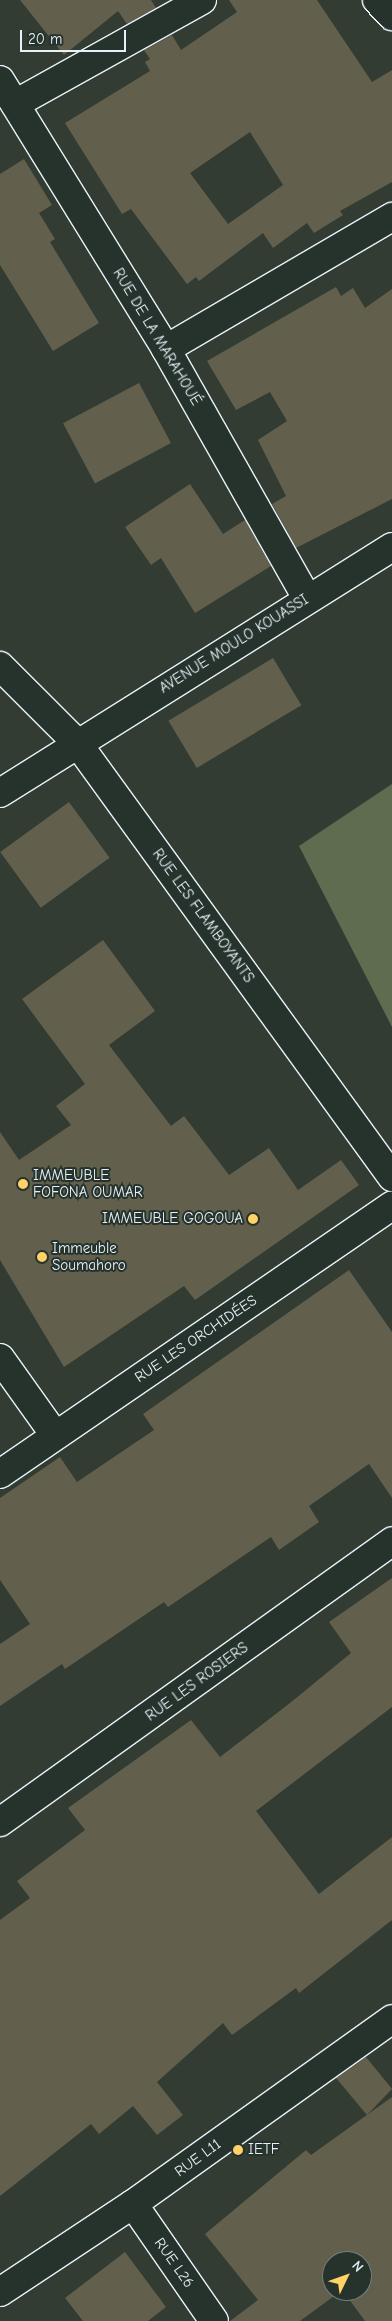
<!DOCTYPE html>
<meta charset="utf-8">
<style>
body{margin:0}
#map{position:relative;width:392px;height:2321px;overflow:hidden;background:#323c33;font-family:"Comic Neue",sans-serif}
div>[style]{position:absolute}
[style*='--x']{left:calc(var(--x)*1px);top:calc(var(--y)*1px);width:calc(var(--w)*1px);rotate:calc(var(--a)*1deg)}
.green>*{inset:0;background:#5e6d4f}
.building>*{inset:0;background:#62604c;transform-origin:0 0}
.roads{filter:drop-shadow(1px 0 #e8f1f8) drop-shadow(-1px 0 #e8f1f8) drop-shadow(0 1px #e8f1f8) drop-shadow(0 -1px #e8f1f8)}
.minor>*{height:28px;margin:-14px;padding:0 14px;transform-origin:14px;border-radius:14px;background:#26332d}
.dots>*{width:14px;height:14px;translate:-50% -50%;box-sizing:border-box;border:2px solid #26332d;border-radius:50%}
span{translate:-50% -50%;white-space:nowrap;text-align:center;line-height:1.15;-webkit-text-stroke:4px #26332d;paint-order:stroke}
.street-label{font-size:15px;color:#e8f1f8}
.poi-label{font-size:15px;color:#e8f1f8}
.left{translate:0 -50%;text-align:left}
.right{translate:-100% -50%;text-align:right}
.north{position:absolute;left:322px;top:2251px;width:50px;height:50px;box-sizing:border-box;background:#26332d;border:1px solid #747f7e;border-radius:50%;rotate:48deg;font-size:14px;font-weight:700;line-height:20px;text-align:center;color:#e8f1f8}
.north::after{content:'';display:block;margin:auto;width:18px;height:22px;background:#ffd166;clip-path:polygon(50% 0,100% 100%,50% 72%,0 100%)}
.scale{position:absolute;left:20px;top:30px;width:106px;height:22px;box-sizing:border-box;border:2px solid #e8f1f8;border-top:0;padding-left:6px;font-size:15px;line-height:18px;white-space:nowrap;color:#e8f1f8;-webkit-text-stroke:4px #26332d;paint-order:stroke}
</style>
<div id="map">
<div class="green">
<div style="clip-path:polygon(392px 784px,392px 1027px,299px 846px)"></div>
</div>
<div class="building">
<div style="clip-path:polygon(20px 0,151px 0,156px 8px,127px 24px,118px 11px,64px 55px)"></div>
<div style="clip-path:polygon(evenodd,229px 0,317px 0,372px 82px,392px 70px,392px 182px,340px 211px,343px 215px,314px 233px,307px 223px,273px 248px,263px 233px,199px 281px,196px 277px,187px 284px,131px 209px,122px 214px,65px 123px,150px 71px,145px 62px,150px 59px,144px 50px,172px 35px,181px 50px,237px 12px,229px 0,250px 132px,283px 185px,228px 224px,190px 173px,250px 132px)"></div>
<div style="clip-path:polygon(24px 159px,52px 205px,39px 213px,55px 239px,50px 242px,99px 323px,53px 351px,0 265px,0 174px)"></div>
<div style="clip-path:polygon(336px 287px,341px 296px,353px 288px,365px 308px,392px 289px,392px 499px,296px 548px,272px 504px,286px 496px,258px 440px,287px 421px,270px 392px,236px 410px,207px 361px)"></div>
<div style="left:139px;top:383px;width:68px;height:86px;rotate:62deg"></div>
<div style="clip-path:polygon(190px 484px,223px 534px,245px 520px,271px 566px,195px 613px,161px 558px,151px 565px,125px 527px)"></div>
<div style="left:273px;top:658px;width:55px;height:122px;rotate:59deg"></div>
<div style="left:69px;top:802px;width:69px;height:85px;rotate:54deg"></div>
<div style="clip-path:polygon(103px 940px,155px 1011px,109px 1045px,171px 1126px,184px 1116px,229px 1175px,269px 1148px,298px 1190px,341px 1160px,359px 1185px,195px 1300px,184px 1286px,64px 1367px,0 1260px,0 1132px,19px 1160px,71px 1125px,56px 1106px,85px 1084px,22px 999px)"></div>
<div style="clip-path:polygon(349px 1270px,392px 1332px,392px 1498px,369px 1464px,309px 1506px,319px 1522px,279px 1550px,271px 1537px,168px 1607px,164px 1602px,65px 1669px,62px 1664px,0 1706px,0 1644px,30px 1624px,0 1580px,0 1498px,60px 1457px,77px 1482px,154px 1430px,143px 1414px)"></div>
<div style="clip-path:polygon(392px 1578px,392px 1707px,256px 1811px,319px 1894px,392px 1837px,392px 1920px,299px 1993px,296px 1988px,232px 2035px,223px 2023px,157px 2082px,183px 2115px,157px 2135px,133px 2106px,99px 2134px,91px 2124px,0 2196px,0 1920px,30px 1898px,17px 1881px,85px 1830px,68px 1808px,191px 1720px,220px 1757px,290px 1703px,351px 1653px,329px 1622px)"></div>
<div style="clip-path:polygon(366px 2057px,392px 2089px,367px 2115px,336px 2078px)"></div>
<div style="clip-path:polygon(392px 2097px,392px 2321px,365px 2321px,343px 2291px,362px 2291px,362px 2261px,332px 2261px,332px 2291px,341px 2291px,300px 2321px,230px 2321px,258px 2300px,205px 2234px,306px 2150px,311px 2155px)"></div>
<div style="clip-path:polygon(125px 2252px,166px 2307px,148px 2321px,83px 2321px,65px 2298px)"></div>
</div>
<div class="roads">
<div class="minor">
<div style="--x:377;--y:0;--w:22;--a:47"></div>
<div style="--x:0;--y:80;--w:316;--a:58.3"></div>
<div style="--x:166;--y:349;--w:286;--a:60.5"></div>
<div style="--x:15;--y:104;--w:214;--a:-29.1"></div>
<div style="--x:166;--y:349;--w:262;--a:-30.3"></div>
<div style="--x:0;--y:666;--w:110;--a:45"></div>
<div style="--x:78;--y:744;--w:535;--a:54.05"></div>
<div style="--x:0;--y:793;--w:463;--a:-32.1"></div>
<div style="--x:0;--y:1358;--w:95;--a:54.5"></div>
<div style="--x:0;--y:1474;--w:475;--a:-34.4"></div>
<div style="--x:0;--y:1822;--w:482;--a:-35.6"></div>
<div style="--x:133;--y:2204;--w:142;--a:55.3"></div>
<div style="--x:0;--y:2292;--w:159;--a:-33.5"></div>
<div style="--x:133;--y:2204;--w:318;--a:-35.5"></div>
</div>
</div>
<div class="dots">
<div style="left:23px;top:1184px;background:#ffd166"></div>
<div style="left:253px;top:1219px;background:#ffd166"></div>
<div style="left:42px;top:1257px;background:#ffd166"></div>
<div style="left:238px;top:2150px;background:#ffd166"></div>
</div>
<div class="street-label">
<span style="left:157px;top:337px;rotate:59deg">RUE DE LA MARAHOUÉ</span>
<span style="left:234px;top:644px;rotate:-32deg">AVENUE MOULO KOUASSI</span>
<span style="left:203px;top:916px;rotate:54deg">RUE LES FLAMBOYANTS</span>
<span style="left:196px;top:1339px;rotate:-34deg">RUE LES ORCHIDÉES</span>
<span style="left:197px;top:1682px;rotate:-36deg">RUE LES ROSIERS</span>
<span style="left:198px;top:2158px;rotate:-36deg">RUE L11</span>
<span style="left:174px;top:2263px;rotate:55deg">RUE L26</span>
</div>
<div class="poi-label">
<span class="left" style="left:33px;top:1184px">IMMEUBLE<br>FOFONA OUMAR</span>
<span class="right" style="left:243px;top:1219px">IMMEUBLE GOGOUA</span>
<span class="left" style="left:52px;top:1257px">Immeuble<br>Soumahoro</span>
<span class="left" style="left:248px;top:2150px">IETF</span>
</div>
<div class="north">N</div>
<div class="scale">20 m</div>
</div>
